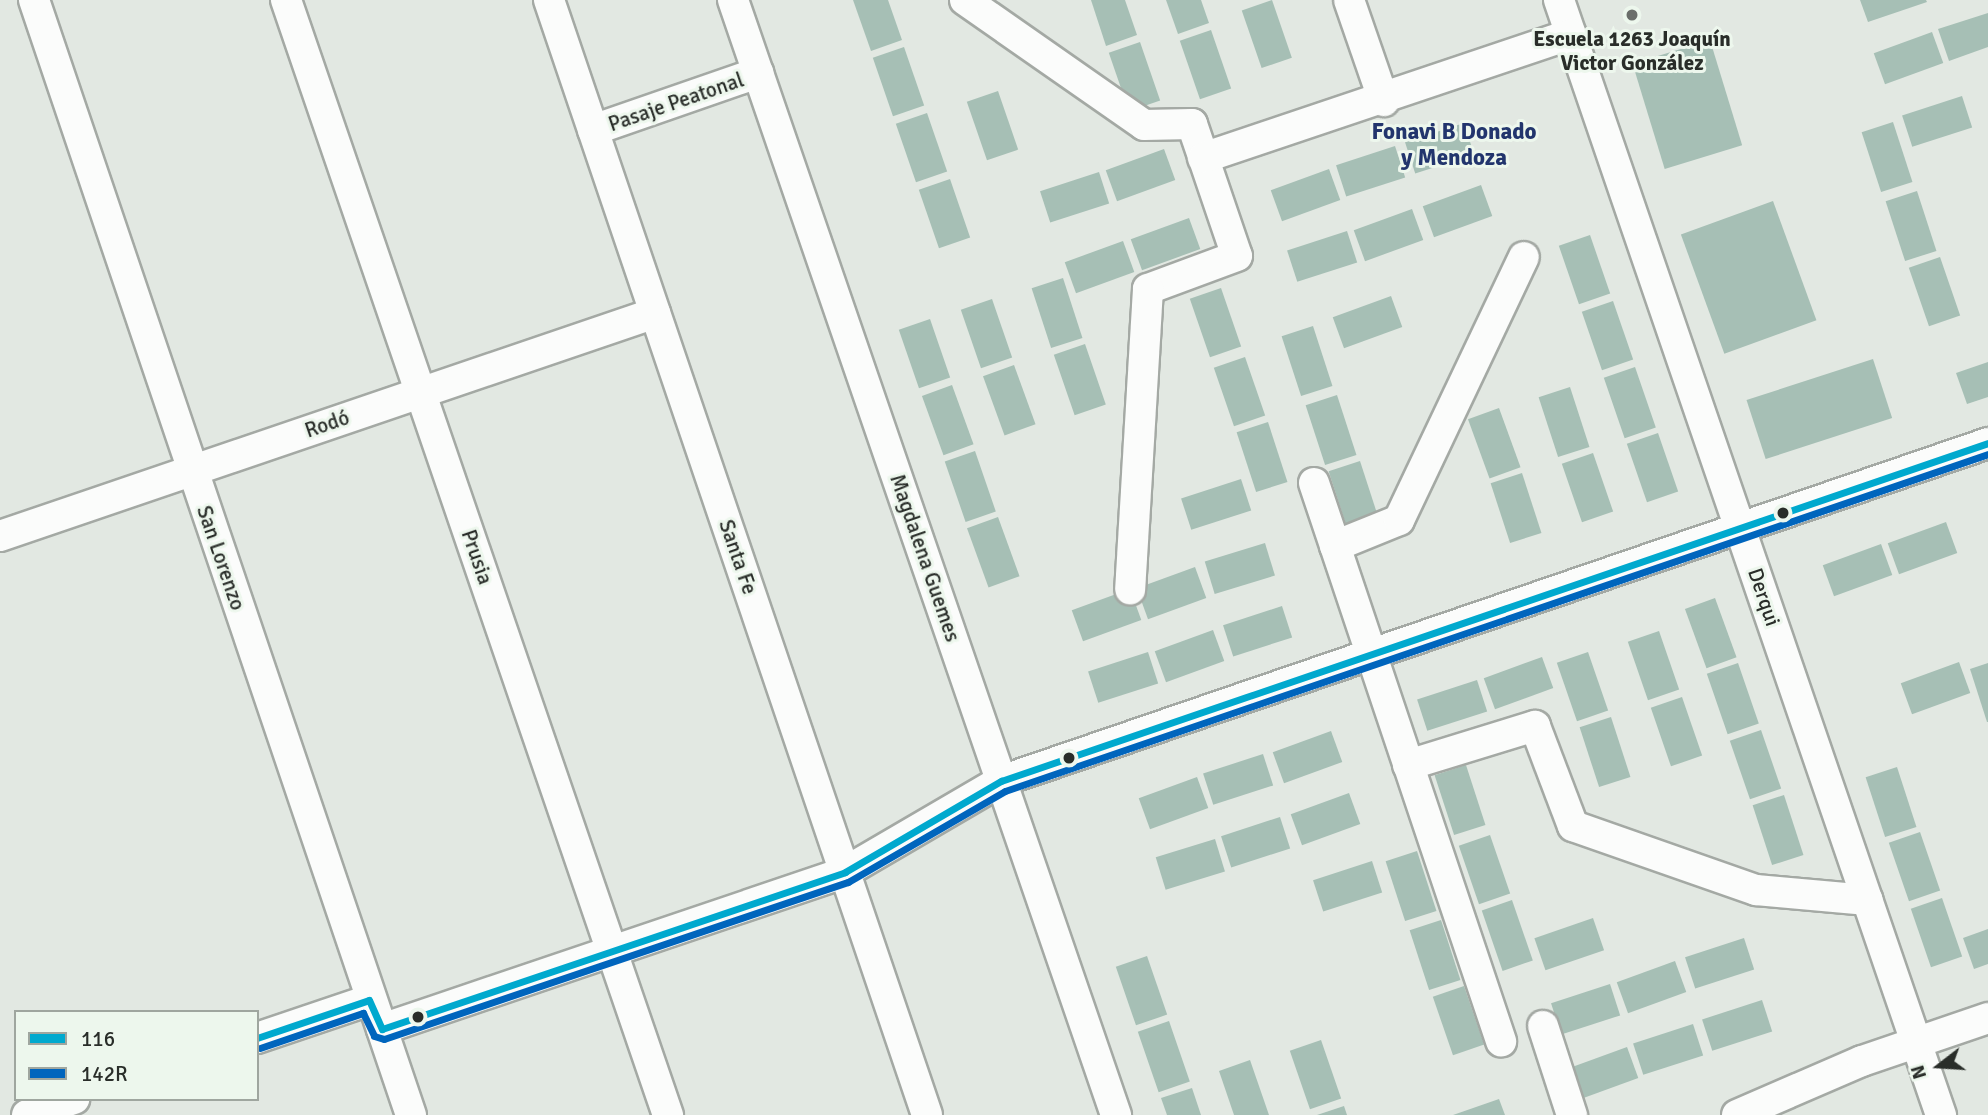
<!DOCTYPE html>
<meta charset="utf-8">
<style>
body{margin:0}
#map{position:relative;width:1988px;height:1115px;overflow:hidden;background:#e2e8e2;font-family:Signika,sans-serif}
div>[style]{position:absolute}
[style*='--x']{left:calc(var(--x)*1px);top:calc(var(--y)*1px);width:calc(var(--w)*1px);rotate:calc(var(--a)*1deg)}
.building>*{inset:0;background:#a6bfb5;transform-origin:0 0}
.roads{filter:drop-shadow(2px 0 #a4a9a4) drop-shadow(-2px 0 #a4a9a4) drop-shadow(0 2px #a4a9a4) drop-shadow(0 -2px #a4a9a4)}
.street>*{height:30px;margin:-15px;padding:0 15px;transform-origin:15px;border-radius:15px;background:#fbfcfb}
.bus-1>*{height:7px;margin:-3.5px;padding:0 3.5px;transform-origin:3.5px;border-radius:3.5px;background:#00a9ce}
.bus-2>*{height:7px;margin:-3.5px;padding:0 3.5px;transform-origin:3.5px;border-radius:3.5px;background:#0065bd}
.dots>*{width:19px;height:19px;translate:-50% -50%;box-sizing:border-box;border:4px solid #edf7ed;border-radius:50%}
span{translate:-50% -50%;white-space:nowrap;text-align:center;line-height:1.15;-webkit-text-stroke:6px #edf7ed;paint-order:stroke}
.poi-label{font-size:21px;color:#292d29;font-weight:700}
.street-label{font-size:21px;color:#292d29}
.neighbourhood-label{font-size:23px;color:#22356d;font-weight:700}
.legend{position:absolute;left:14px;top:1010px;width:245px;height:91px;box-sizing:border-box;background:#edf7ed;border:2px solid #9fa69f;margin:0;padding:9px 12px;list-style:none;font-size:21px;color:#292d29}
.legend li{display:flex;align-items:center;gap:14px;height:35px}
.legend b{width:35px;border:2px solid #9fa69f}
.north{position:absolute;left:1904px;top:1031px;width:70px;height:70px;-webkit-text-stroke:5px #edf7ed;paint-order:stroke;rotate:253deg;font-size:19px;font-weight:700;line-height:28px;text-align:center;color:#292d29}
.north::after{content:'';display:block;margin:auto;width:24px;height:32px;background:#292d29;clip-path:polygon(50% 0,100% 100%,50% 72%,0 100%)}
</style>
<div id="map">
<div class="building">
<div style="clip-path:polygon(853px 0,888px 0,902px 40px,871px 51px)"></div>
<div style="clip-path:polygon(1091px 0,1125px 0,1137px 35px,1106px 46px)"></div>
<div style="clip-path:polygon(1166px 0,1201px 0,1209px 23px,1178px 34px)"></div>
<div style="left:1272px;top:0;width:61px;height:32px;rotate:71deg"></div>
<div style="clip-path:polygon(1860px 0,1926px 0,1927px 2px,1868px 22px)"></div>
<div style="clip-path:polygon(1988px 13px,1988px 47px,1949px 61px,1938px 29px)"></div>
<div style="left:1211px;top:30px;width:62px;height:33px;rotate:71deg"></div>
<div style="left:1932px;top:32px;width:33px;height:62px;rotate:70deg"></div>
<div style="left:1710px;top:40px;width:110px;height:81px;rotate:73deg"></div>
<div style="left:1140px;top:42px;width:62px;height:33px;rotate:71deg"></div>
<div style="left:904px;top:47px;width:62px;height:33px;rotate:71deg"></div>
<div style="left:998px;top:91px;width:62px;height:33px;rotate:71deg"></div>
<div style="left:1962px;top:96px;width:33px;height:63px;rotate:72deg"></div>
<div style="left:927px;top:113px;width:62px;height:33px;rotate:71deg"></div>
<div style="left:1893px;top:122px;width:63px;height:33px;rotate:72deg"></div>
<div style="left:1464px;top:123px;width:33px;height:62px;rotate:72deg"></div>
<div style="left:1395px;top:146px;width:33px;height:62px;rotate:72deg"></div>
<div style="left:1164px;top:149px;width:33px;height:62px;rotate:70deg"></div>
<div style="left:1329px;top:169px;width:33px;height:62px;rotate:70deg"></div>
<div style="left:1099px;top:172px;width:33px;height:62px;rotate:72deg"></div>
<div style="left:950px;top:179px;width:62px;height:33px;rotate:71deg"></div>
<div style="left:1481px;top:185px;width:33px;height:62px;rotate:70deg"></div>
<div style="left:1917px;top:191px;width:63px;height:33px;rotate:72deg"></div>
<div style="left:1773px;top:201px;width:127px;height:98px;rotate:70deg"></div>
<div style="left:1412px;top:209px;width:33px;height:62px;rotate:70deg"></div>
<div style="left:1189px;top:218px;width:33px;height:62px;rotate:70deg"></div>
<div style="left:1347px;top:231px;width:33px;height:63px;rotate:72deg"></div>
<div style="left:1590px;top:235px;width:62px;height:33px;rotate:71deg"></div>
<div style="left:1123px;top:241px;width:33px;height:62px;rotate:70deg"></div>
<div style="left:1940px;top:257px;width:62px;height:33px;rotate:71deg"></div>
<div style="left:1063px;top:278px;width:63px;height:33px;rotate:72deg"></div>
<div style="left:1221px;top:288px;width:62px;height:33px;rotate:71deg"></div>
<div style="left:1391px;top:296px;width:33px;height:62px;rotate:70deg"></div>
<div style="left:992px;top:299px;width:62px;height:33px;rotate:71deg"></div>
<div style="left:1613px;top:301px;width:62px;height:33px;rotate:71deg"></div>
<div style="left:930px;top:319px;width:62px;height:33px;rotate:71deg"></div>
<div style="left:1313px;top:326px;width:63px;height:33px;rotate:72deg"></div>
<div style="left:1085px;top:344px;width:64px;height:33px;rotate:71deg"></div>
<div style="left:1245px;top:357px;width:62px;height:33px;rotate:71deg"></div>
<div style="left:1873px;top:359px;width:62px;height:133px;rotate:72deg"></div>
<div style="clip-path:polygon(1988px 362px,1988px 397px,1967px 404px,1956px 373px)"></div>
<div style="left:1014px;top:365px;width:63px;height:33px;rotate:70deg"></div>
<div style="left:1635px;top:367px;width:64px;height:33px;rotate:71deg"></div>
<div style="left:952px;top:385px;width:63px;height:32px;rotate:70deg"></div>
<div style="left:1570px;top:387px;width:63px;height:33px;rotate:72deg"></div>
<div style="left:1337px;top:395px;width:63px;height:33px;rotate:72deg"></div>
<div style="left:1499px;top:408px;width:63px;height:33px;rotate:70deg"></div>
<div style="left:1268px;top:422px;width:63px;height:33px;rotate:72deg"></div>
<div style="left:1658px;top:433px;width:62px;height:33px;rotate:71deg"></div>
<div style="left:975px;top:451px;width:64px;height:32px;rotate:71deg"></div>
<div style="left:1593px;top:453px;width:62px;height:33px;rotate:71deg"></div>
<div style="left:1360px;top:461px;width:63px;height:33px;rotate:72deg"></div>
<div style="left:1522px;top:473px;width:63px;height:33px;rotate:72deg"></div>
<div style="left:1241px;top:479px;width:33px;height:63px;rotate:72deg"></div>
<div style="left:998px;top:517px;width:63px;height:33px;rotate:70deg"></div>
<div style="left:1946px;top:522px;width:33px;height:62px;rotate:70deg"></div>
<div style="left:1265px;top:543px;width:34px;height:63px;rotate:73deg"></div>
<div style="left:1881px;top:544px;width:33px;height:62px;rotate:70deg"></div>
<div style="left:1195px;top:567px;width:33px;height:62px;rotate:70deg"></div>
<div style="left:1130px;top:589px;width:33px;height:62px;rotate:70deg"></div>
<div style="left:1715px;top:598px;width:63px;height:32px;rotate:70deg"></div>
<div style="left:1282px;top:606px;width:33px;height:62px;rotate:72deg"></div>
<div style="left:1213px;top:630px;width:33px;height:62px;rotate:70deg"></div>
<div style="left:1659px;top:631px;width:62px;height:33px;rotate:71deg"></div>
<div style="left:1148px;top:652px;width:33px;height:63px;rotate:72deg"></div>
<div style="left:1588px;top:652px;width:62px;height:33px;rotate:71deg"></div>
<div style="left:1542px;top:657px;width:33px;height:62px;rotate:70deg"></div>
<div style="left:1959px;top:662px;width:33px;height:62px;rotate:70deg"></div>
<div style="left:1738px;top:663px;width:64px;height:33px;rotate:71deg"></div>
<div style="clip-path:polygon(1988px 663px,1988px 722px,1987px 722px,1970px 669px)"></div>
<div style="left:1477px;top:680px;width:33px;height:63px;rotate:72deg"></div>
<div style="left:1682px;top:697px;width:62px;height:33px;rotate:71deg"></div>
<div style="left:1611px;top:717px;width:63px;height:33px;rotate:72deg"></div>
<div style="left:1761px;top:730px;width:62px;height:33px;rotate:71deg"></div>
<div style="left:1331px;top:731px;width:33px;height:62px;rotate:70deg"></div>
<div style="left:1263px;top:754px;width:33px;height:63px;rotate:72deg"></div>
<div style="left:1466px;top:765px;width:63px;height:33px;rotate:72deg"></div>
<div style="left:1897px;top:767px;width:63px;height:33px;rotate:72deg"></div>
<div style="left:1197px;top:777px;width:33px;height:62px;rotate:70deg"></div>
<div style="left:1349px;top:793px;width:33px;height:62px;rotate:70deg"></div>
<div style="left:1784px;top:795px;width:63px;height:33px;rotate:72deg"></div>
<div style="left:1280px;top:817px;width:33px;height:62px;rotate:72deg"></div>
<div style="left:1920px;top:832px;width:62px;height:33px;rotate:71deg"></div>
<div style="left:1490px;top:835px;width:62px;height:33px;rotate:71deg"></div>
<div style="left:1215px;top:839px;width:34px;height:62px;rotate:73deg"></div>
<div style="left:1417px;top:851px;width:63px;height:33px;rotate:72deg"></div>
<div style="left:1372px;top:861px;width:33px;height:62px;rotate:72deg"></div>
<div style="left:1942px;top:898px;width:62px;height:33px;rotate:71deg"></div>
<div style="left:1512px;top:900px;width:64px;height:32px;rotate:71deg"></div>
<div style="left:1593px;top:918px;width:34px;height:62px;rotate:71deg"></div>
<div style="left:1441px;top:920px;width:63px;height:33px;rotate:72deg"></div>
<div style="clip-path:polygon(1988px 929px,1988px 964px,1974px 969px,1963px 938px)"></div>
<div style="left:1744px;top:938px;width:33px;height:62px;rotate:72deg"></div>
<div style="left:1147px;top:956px;width:62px;height:33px;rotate:71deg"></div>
<div style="left:1675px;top:961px;width:33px;height:62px;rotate:70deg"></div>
<div style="left:1610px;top:984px;width:33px;height:62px;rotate:72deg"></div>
<div style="left:1464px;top:986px;width:62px;height:33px;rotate:71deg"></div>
<div style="left:1762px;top:1000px;width:33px;height:63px;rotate:72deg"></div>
<div style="left:1169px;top:1021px;width:64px;height:33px;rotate:71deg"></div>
<div style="left:1693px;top:1024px;width:33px;height:63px;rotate:72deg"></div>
<div style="left:1321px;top:1040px;width:62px;height:33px;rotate:71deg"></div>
<div style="left:1627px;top:1047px;width:33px;height:62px;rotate:70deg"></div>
<div style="clip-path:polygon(1250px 1060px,1269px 1115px,1234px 1115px,1219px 1071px)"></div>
<div style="clip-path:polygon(1192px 1088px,1201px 1115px,1167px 1115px,1161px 1098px)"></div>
<div style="clip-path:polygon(1499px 1099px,1505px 1115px,1453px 1115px)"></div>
<div style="clip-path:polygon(1344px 1106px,1347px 1115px,1317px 1115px)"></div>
</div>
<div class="roads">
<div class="street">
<div style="--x:34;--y:0;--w:1177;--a:71.32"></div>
<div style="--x:286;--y:0;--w:1179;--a:71.09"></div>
<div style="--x:549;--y:0;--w:1177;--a:71.27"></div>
<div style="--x:733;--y:0;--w:1179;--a:71.04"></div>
<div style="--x:965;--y:0;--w:218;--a:34.9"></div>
<div style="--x:1144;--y:125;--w:48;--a:-1.2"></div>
<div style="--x:1192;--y:124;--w:139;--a:71.2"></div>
<div style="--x:1237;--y:256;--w:95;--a:159.7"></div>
<div style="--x:1148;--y:289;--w:301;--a:93.4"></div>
<div style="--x:1349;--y:0;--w:107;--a:70.9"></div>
<div style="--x:1559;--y:0;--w:1179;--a:71.09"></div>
<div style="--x:593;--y:130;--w:175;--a:-19.1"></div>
<div style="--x:1203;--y:158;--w:388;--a:-18.6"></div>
<div style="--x:1314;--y:483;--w:589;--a:71.47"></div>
<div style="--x:0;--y:536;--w:692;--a:-18.8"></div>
<div style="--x:1335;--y:546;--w:69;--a:-22.1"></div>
<div style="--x:1399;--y:520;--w:291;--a:-64.6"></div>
<div style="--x:1408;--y:765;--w:133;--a:-17.1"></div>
<div style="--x:1535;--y:726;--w:107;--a:69.2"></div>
<div style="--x:1573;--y:826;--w:194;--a:19.3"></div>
<div style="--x:1756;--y:890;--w:112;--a:5.1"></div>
<div style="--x:1543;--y:1026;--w:94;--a:72"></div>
<div style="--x:382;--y:1029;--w:489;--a:-18.7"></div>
<div style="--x:845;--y:872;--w:181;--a:-30.3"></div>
<div style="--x:1001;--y:781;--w:1043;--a:-18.9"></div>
<div style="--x:257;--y:1038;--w:118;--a:-18.7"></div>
<div style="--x:27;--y:1115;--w:50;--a:-18.8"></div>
<div style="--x:1737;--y:1115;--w:136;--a:-23.4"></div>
<div style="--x:1862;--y:1061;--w:133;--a:-18.8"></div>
</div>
</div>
<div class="bus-1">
<div style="--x:257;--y:1038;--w:118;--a:-18.7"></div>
<div style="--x:369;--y:1000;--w:32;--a:66"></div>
<div style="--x:382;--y:1029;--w:489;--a:-18.7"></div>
<div style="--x:845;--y:872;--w:181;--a:-30.3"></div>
<div style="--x:1001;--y:781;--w:1043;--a:-18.9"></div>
</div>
<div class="bus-2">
<div style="--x:260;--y:1048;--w:109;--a:-18.8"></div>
<div style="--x:363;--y:1013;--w:25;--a:64"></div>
<div style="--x:374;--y:1036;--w:10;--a:17"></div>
<div style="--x:384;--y:1039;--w:490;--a:-18.7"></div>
<div style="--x:848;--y:882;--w:181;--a:-30.1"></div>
<div style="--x:1005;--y:791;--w:1039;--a:-18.92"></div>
</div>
<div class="dots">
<div style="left:1632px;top:15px;background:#6a6e6a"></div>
<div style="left:1783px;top:513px;background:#292d29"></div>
<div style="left:1069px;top:758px;background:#292d29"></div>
<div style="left:418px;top:1017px;background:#292d29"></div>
</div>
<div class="poi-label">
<span style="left:1632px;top:51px">Escuela 1263 Joaquín<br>Victor González</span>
</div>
<div class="street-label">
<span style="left:676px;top:102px;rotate:-19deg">Pasaje Peatonal</span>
<span style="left:327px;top:424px;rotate:-19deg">Rodó</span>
<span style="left:477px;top:557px;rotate:71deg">Prusia</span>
<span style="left:738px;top:557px;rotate:71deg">Santa Fe</span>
<span style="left:221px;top:558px;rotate:71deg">San Lorenzo</span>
<span style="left:925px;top:558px;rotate:71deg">Magdalena Guemes</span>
<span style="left:1764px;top:597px;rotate:71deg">Derqui</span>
</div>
<div class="neighbourhood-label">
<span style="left:1454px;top:145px">Fonavi B Donado<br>y Mendoza</span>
</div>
<ul class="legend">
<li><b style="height:9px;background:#00a9ce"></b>116</li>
<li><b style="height:9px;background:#0065bd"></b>142R</li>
</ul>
<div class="north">N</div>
</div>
